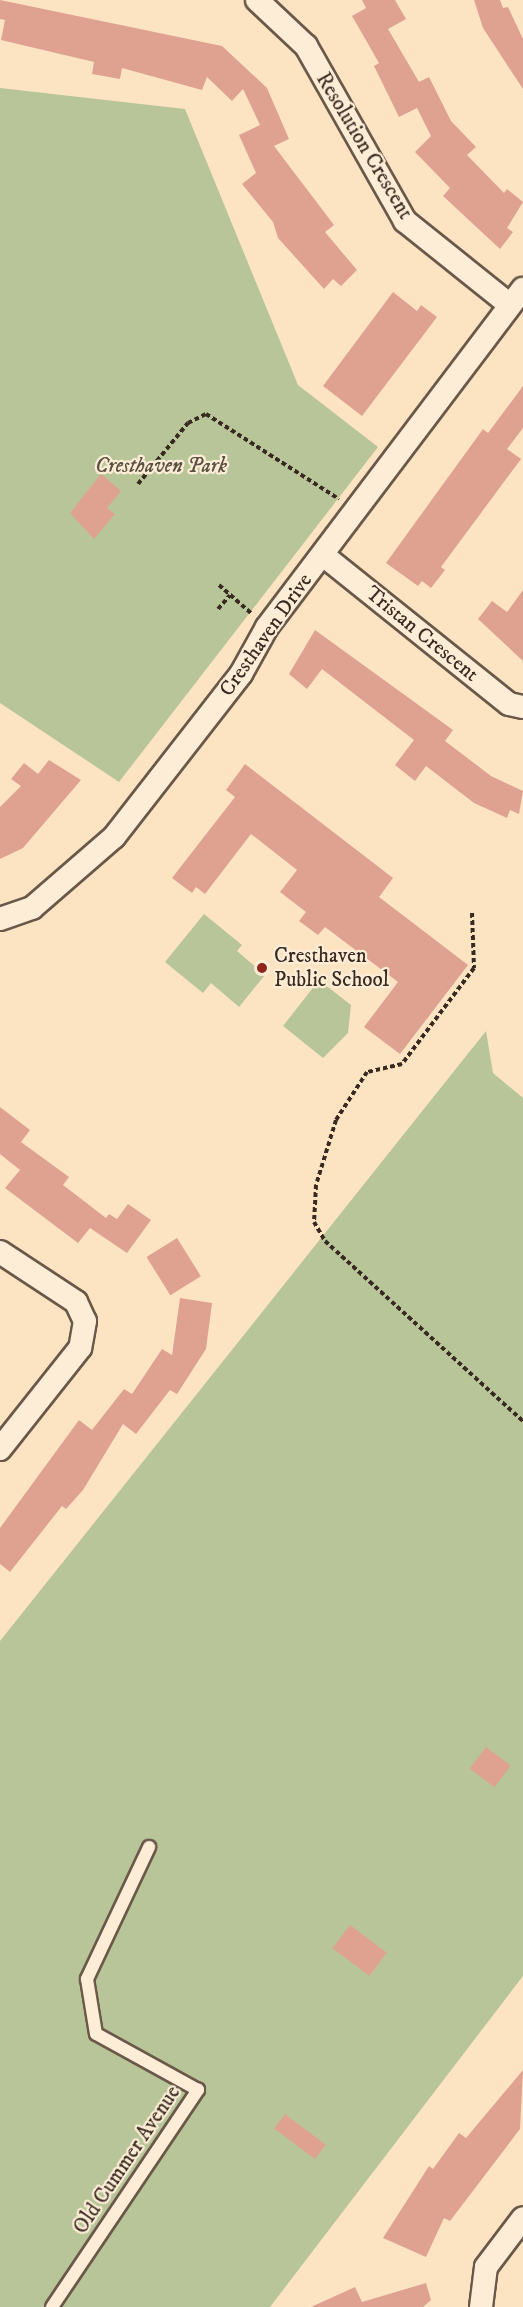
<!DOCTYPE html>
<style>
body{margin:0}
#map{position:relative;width:523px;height:2307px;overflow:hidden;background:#fce4c2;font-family:"IM FELL DW Pica",serif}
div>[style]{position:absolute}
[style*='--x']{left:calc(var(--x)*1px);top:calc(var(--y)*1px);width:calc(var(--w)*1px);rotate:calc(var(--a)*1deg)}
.green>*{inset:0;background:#b8c598}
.building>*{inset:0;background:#dfa291;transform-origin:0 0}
.path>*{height:4px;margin-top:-2px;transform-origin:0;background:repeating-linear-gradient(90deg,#392a21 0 4.5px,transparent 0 7.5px)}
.roads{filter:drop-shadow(2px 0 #6a5849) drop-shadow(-2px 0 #6a5849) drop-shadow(0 2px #6a5849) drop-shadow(0 -2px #6a5849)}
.lane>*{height:12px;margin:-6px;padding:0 6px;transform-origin:6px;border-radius:6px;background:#fdedd7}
.street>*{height:22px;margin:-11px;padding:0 11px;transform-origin:11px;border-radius:11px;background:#fdedd7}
.dots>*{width:16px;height:16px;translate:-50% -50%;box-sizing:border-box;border:3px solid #fdedd7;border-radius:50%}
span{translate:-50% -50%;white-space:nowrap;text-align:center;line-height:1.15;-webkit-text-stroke:4.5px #fdedd7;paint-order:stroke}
.street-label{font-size:21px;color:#392a21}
.park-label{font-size:21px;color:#59513f;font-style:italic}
.poi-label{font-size:21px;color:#392a21}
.left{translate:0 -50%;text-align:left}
</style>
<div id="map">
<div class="green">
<div style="clip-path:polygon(0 88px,185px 109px,298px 385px,378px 447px,119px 782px,0 703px)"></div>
<div style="clip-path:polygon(204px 914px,242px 945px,237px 951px,265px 975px,239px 1007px,211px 983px,203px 993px,165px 962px)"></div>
<div style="clip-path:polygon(319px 980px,351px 1005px,348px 1033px,323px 1058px,283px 1026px)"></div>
<div style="clip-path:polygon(486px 1031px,493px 1073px,523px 1098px,523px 1976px,270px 2307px,0 2307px,0 1641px)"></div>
</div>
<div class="building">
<div style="clip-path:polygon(0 0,222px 46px,267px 88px,289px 139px,274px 146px,334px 225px,325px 232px,357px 270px,341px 286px,333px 279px,324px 289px,278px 238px,273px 222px,242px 184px,256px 173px,239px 135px,260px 125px,243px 89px,232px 101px,207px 77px,202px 90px,122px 68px,120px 79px,92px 74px,94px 62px,1px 40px,5px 20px,0 19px)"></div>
<div style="clip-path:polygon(362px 0,395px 0,406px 19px,388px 29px,419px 82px,429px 77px,451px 121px,476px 147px,467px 155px,504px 193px,507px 189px,523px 202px,507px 228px,513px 232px,500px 249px,443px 196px,450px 188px,415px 152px,431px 136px,417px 108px,399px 117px,374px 66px,379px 63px,352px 16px,366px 8px)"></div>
<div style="clip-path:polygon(474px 0,500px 0,503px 8px,508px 7px,523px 39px,523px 89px,483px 28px)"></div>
<div style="clip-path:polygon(393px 292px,417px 311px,421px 305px,437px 317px,362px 416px,323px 386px)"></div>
<div style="clip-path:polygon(523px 386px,523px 428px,507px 449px,521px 459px,441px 567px,445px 570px,431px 588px,422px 581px,418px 586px,386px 563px,483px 429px,488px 433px)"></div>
<div style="clip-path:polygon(101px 474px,121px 491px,107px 508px,115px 514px,94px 539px,70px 513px)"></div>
<div style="clip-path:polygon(523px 590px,523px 661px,478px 619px,492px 601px,507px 612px)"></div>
<div style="clip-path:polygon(315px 630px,453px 730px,445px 741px,491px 776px,523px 791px,519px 814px,510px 810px,507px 818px,474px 803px,426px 766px,415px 781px,395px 765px,414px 740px,322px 669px,307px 689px,289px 674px)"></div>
<div style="clip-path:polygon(49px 760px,81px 780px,23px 848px,0 859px,0 807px,21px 786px,11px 779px,24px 763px,38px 774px)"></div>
<div style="clip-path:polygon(245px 764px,393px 878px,379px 897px,468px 965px,400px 1054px,364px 1027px,398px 982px,325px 927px,318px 935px,299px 921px,306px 912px,280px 892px,297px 870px,251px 834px,205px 894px,196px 887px,192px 893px,172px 878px,235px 797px,226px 790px)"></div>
<div style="clip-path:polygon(0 1107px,30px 1130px,21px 1142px,69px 1177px,63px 1185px,106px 1218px,109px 1214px,117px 1219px,128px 1204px,151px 1220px,127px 1253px,90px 1228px,78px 1243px,5px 1188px,20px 1170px,0 1154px)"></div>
<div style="left:177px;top:1238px;width:45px;height:36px;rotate:58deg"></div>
<div style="clip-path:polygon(180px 1298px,212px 1303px,206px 1349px,177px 1394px,170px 1390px,136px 1434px,123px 1424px,83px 1490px,66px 1509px,62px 1506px,10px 1572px,0 1564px,0 1528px,79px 1420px,92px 1430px,124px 1389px,132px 1394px,162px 1349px,172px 1355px)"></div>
<div style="left:486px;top:1747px;width:31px;height:27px;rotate:37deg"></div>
<div style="left:350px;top:1925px;width:46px;height:29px;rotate:37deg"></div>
<div style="clip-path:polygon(523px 2070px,520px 2129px,450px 2221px,444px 2218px,426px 2257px,383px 2238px,429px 2166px,433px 2169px,459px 2133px,466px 2138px)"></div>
<div style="left:285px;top:2114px;width:51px;height:18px;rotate:37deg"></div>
<div style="clip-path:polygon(426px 2283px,431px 2300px,423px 2307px,311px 2307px,355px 2287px,362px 2302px)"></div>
</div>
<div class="path">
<div style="--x:138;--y:484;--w:79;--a:-50.7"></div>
<div style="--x:188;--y:423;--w:20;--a:-27"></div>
<div style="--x:206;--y:414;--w:158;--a:32.6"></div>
<div style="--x:219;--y:585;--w:44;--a:41.3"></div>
<div style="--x:218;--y:609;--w:18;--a:-49"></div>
<div style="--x:472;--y:913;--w:55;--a:87.9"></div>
<div style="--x:474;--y:968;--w:120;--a:126.9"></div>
<div style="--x:402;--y:1064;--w:36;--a:167"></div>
<div style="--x:367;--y:1072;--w:57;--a:122.9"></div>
<div style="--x:336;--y:1120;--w:68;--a:107.1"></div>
<div style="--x:316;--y:1185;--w:37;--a:93"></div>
<div style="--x:314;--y:1222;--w:22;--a:60"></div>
<div style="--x:325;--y:1241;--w:268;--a:42.3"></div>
</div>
<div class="roads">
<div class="lane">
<div style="--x:52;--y:2307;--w:262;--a:-56.1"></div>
<div style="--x:198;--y:2090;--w:116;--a:-151.2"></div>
<div style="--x:96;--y:2034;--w:56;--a:-99.3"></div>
<div style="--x:87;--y:1979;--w:146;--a:-64.8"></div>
</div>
<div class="street">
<div style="--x:257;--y:0;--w:67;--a:43.2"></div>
<div style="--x:306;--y:46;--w:201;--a:60.5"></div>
<div style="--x:405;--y:221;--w:134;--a:38.7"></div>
<div style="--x:323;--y:555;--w:238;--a:38.7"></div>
<div style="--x:509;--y:704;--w:14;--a:12"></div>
<div style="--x:0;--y:919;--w:34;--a:-19"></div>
<div style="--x:32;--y:908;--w:108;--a:-40.9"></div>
<div style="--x:114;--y:837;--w:207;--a:-52.1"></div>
<div style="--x:241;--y:674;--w:54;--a:-61"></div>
<div style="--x:267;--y:627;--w:424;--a:-52.9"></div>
<div style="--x:0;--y:1252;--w:91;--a:33.3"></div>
<div style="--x:76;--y:1302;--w:21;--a:65"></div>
<div style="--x:85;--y:1321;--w:27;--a:100"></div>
<div style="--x:80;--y:1348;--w:129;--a:128.4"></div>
<div style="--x:481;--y:2307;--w:40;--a:-82.9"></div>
<div style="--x:486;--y:2267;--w:61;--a:-52.9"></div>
</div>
</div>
<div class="dots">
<div style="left:262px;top:968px;background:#8f2418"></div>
</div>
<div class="street-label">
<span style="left:364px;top:146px;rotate:59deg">Resolution Crescent</span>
<span style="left:422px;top:634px;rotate:39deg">Tristan Crescent</span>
<span style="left:266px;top:635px;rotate:-55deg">Cresthaven Drive</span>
<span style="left:127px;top:2160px;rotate:-56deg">Old Cummer Avenue</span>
</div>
<div class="park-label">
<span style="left:161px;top:466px">Cresthaven Park</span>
</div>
<div class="poi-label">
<span class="left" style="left:274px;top:968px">Cresthaven<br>Public School</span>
</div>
</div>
